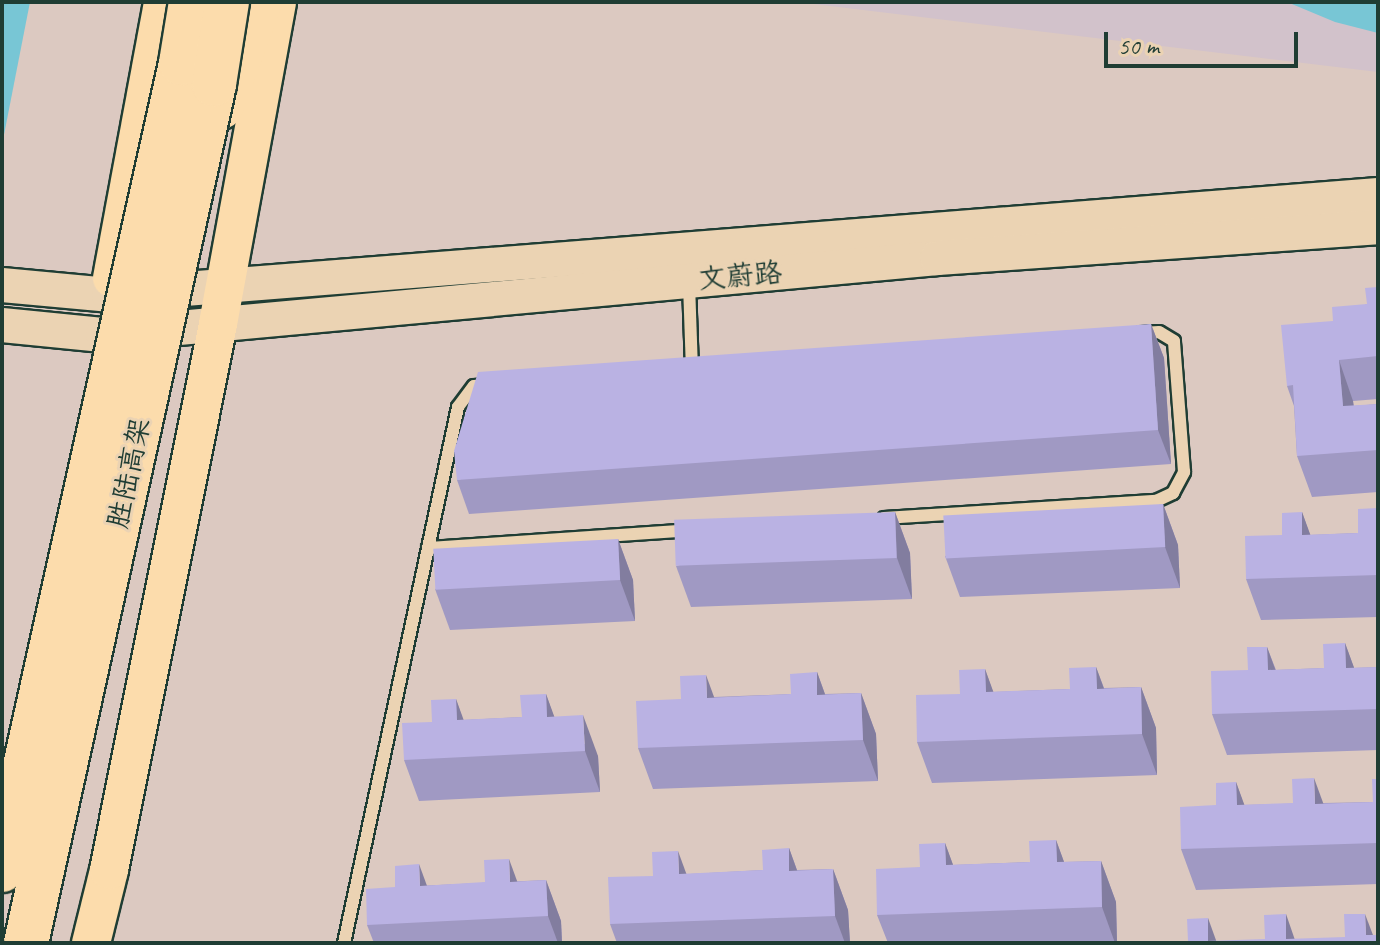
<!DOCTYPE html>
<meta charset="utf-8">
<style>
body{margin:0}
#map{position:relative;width:1380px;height:945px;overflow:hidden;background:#dcc9c1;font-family:Caveat,"LXGW WenKai TC",sans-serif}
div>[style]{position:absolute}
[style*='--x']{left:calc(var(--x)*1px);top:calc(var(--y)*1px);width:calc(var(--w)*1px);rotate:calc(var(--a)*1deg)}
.built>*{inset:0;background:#d2c2cb}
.water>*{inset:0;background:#78c6d5}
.roads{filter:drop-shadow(2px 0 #1f3d34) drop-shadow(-2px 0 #1f3d34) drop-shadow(0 2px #1f3d34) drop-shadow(0 -2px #1f3d34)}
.lane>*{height:12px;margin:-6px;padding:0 6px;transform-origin:6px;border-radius:6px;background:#ebd3b3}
.secondary>*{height:34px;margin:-17px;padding:0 17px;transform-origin:17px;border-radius:17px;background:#ebd3b3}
.primary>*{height:38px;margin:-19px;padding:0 19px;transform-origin:19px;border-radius:19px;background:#fcdcac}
.highway>*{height:44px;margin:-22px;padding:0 22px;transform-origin:22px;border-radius:22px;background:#fcdcac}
.bridges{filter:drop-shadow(2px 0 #1f3d34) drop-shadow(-2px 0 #1f3d34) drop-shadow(0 2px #1f3d34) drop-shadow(0 -2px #1f3d34)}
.highway-bridge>*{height:44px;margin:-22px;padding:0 22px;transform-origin:22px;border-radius:22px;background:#fcdcac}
.wall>*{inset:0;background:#a099c3}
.shaded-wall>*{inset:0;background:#827d9f}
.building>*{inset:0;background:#bab2e3;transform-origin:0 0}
span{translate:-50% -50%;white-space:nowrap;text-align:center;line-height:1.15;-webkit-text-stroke:6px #ebd3b3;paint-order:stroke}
.street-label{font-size:28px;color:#1f3d34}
.frame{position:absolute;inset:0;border:4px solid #1f3d34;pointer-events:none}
.scale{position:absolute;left:1104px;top:32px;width:194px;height:36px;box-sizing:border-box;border:4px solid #1f3d34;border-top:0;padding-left:10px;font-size:24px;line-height:28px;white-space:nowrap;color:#1f3d34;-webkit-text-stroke:6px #ebd3b3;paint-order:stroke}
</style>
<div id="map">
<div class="built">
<div style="clip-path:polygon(797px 2px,1378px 2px,1378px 72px)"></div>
</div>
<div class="water">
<div style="clip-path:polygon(2px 2px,30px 2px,2px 145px)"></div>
<div style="clip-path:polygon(1287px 2px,1378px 3px,1378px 33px,1335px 22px)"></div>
</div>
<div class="roads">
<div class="lane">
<div style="--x:689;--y:284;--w:84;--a:88"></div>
<div style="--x:884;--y:518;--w:273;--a:-3.6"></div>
<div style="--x:1156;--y:501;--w:19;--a:-25"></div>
<div style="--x:1173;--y:493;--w:24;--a:-62"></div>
<div style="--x:1184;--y:472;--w:131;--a:-94.4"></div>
<div style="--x:1174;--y:341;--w:17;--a:-149"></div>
<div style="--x:1159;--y:332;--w:18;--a:177"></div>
<div style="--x:428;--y:548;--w:263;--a:-3.9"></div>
<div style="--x:344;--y:943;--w:548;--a:-77.99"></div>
<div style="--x:458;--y:407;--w:26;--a:-53"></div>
<div style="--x:474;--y:386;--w:15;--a:-4"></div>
</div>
<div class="secondary">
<div style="--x:2;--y:285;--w:107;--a:5.3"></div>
<div style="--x:109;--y:295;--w:1273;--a:-4.51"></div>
<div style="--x:2;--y:325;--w:101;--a:5.7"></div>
<div style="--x:103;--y:335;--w:838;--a:-5.27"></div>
<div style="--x:937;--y:258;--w:442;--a:-4"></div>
</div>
<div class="primary">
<div style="--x:112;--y:278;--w:281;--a:-79.5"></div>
<div style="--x:91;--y:943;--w:75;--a:-76.1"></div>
<div style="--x:109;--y:870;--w:557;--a:-78.71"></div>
<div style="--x:218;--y:324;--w:327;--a:-79.6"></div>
</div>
<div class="highway">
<div style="--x:221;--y:107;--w:112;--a:-69.6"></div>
</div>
</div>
<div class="bridges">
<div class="highway-bridge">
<div style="--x:2;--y:870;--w:827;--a:-77.49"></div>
<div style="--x:181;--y:63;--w:62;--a:-80.7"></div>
<div style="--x:26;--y:943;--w:879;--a:-77.65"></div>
<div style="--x:214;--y:84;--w:83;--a:-81"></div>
</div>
</div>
<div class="wall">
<div style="clip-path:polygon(1378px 287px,1378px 399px,1353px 401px,1354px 406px,1378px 404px,1378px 492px,1312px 497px,1297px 456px,1294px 406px,1287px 386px,1333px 321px,1367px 304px)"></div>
<div style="clip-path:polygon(1151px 324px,1164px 358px,1171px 464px,469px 514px,457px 480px)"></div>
<div style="clip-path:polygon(1163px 504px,1178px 545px,1180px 588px,960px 597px,945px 556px)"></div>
<div style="clip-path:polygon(1378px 508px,1378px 617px,1261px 620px,1246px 579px,1302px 512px,1310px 535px,1358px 533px)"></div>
<div style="clip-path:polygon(895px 512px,910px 553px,912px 599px,691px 607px,676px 566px)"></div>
<div style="clip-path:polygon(618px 539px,633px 580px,635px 621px,450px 630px,435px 589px)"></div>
<div style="clip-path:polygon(1345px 643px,1354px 668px,1378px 667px,1378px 750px,1227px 755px,1212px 714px,1267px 647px,1276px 670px,1324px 668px)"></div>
<div style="clip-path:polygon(1096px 667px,1104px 688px,1141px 687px,1156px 728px,1157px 775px,932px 783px,917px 742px,960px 694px,985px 669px,993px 692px,1070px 689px)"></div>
<div style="clip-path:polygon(817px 672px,825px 694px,861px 693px,876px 734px,878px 781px,653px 789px,638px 748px,714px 697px,791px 694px)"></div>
<div style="clip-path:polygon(546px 694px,554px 717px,598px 756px,600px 792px,419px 801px,404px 760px,456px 699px,463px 720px,522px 717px)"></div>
<div style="clip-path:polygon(1378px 779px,1378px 884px,1196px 890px,1181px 849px,1236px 782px,1244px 805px,1323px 803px,1373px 802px)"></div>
<div style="clip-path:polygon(1056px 840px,1064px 862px,1101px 861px,1116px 902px,1117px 943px,888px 943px,877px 915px,920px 867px,945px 843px,953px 865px,1030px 862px)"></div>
<div style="clip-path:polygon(789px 848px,797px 870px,833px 869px,848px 910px,850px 943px,617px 943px,610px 924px,653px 876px,763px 870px)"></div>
<div style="clip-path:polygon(546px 880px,561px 921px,562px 943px,374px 943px,367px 925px,395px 887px)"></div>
</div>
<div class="shaded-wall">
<div style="clip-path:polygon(1151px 324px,1164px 358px,1171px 464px,1158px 430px)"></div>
<div style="clip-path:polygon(1339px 360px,1353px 401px,1358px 447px,1343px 406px)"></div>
<div style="clip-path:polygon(1163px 504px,1178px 545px,1180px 588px,1165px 547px)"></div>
<div style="clip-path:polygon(895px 512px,910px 553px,912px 599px,897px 558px)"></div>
<div style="clip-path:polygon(1302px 512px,1317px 553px,1302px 535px)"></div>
<div style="clip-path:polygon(618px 539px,633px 580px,635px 621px,620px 580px)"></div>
<div style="clip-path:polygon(1345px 643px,1360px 684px,1346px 668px)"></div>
<div style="clip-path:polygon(1267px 647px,1282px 688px,1268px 670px)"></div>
<div style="clip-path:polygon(1096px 667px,1111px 708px,1097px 689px)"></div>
<div style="clip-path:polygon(985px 669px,1000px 710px,986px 692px)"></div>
<div style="clip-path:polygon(817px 672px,832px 714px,817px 695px)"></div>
<div style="clip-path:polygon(706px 675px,721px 716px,707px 698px)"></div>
<div style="clip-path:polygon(1141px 687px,1156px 728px,1157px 775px,1142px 734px)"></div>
<div style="clip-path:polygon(861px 693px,876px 734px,878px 781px,863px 740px)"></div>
<div style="clip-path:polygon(546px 694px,561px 735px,547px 717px)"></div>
<div style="clip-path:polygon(456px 699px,471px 740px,457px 720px)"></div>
<div style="clip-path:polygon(583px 715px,598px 756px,600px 792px,585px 751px)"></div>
<div style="clip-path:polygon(1314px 778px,1329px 819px,1315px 804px)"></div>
<div style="clip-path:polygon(1236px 782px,1251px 823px,1237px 805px)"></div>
<div style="clip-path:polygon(1056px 840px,1071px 881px,1057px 862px)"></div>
<div style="clip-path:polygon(945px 843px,960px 884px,946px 865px)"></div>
<div style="clip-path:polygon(789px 848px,804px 890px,789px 871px)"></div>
<div style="clip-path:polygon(678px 851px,693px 892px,679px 874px)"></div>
<div style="clip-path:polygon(509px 859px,524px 900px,510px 882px)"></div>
<div style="clip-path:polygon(1101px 861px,1116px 902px,1117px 943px,1115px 943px,1102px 907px)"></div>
<div style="clip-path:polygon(419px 864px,434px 905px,420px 886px)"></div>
<div style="clip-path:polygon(833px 869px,848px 910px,850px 943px,845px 943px,835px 916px)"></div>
<div style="clip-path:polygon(546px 880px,561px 921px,562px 943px,558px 943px,548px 916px)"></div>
<div style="clip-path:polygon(1286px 914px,1296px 943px,1286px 939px)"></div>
<div style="clip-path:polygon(1365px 914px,1376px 943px,1366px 935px)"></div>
<div style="clip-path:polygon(1208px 918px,1217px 943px,1208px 941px)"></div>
</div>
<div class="building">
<div style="clip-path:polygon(1378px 287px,1378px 356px,1339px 360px,1343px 406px,1378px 404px,1378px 450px,1297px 456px,1293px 385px,1287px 386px,1281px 325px,1333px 321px,1332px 307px,1367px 304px,1365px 288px)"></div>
<div style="clip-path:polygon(1151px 324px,1158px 430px,457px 480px,454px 451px,478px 372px)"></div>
<div style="left:1163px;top:504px;width:43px;height:220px;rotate:87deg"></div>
<div style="clip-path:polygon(1378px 508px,1378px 575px,1246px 579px,1245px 536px,1282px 535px,1282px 513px,1302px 512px,1302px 535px,1358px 533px,1358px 509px)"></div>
<div style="left:895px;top:512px;width:46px;height:221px;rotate:88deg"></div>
<div style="left:618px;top:539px;width:41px;height:185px;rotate:87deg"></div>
<div style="clip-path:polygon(1345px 643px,1346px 668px,1378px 667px,1378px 709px,1212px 714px,1211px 671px,1248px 670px,1247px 647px,1267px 647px,1268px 670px,1324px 668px,1323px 644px)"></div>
<div style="clip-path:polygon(1096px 667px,1097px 689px,1141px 687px,1142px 734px,917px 742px,916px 695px,960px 694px,959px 670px,985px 669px,986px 692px,1070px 689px,1069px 668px)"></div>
<div style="clip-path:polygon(817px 672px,817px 695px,861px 693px,863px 740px,638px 748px,636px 701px,681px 699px,680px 676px,706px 675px,707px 698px,791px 694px,790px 674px)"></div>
<div style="clip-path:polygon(546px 694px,547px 717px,583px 715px,585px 751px,404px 760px,402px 723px,432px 722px,431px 700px,456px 699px,457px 720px,522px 717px,520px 695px)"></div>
<div style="clip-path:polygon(1314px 778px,1315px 804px,1373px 802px,1372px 779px,1378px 779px,1378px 843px,1181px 849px,1180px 807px,1216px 805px,1216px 783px,1236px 782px,1237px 805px,1293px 803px,1292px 779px)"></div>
<div style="clip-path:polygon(1056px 840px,1057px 862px,1101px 861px,1102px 907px,877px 915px,876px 869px,920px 867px,919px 844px,945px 843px,946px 865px,1030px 862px,1029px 841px)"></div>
<div style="clip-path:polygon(789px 848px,789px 871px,833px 869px,835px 916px,610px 924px,608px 877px,653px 876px,652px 852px,678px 851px,679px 874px,763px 870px,762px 850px)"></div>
<div style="clip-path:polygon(509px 859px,510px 882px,546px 880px,548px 916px,367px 925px,366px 889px,395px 887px,395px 866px,419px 864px,420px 886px,485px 882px,484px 860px)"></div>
<div style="clip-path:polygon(1286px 914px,1286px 939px,1345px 937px,1344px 914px,1365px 914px,1366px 935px,1378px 935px,1378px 943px,1151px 943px,1188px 941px,1187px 919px,1208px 918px,1208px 941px,1265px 939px,1264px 915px)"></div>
</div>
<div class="street-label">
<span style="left:740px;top:276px;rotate:-5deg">文蔚路</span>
<span style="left:129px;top:473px;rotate:-78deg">胜陆高架</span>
</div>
<div class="frame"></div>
<div class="scale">50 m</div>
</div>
